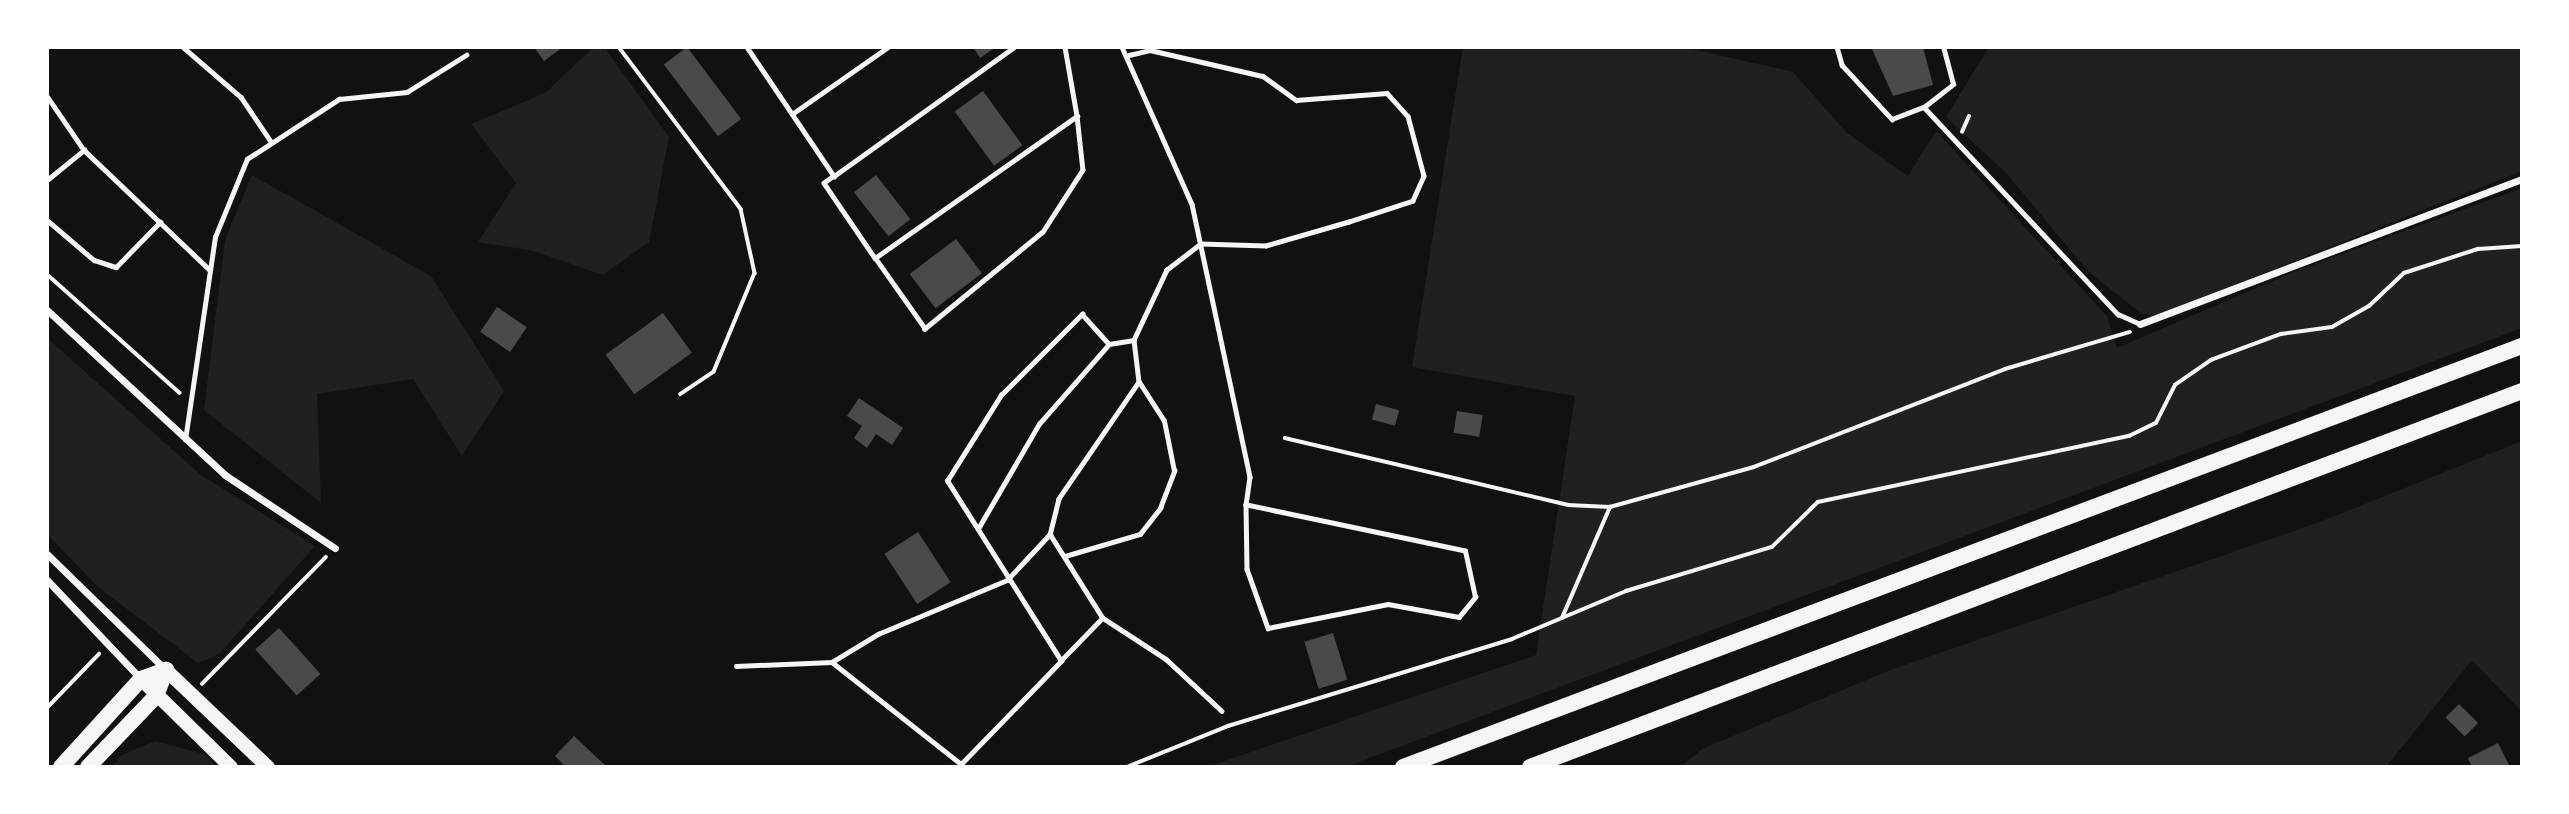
<!DOCTYPE html>
<style>
body{margin:0}
#map{position:relative;width:2569px;height:814px;overflow:hidden;background:#111;font-family:Arial,sans-serif}
div>[style]{position:absolute}
[style*='--x']{left:calc(var(--x)*1px);top:calc(var(--y)*1px);width:calc(var(--w)*1px);rotate:calc(var(--a)*1deg)}
.green>*{inset:0;background:#202020}
.building>*{inset:0;background:#4a4a4a;transform-origin:0 0}
.path>*{height:3.5px;margin:-1.75px;padding:0 1.75px;transform-origin:1.75px;border-radius:1.75px;background:#f5f5f5}
.service>*{height:4.5px;margin:-2.25px;padding:0 2.25px;transform-origin:2.25px;border-radius:2.25px;background:#f5f5f5}
.minor>*{height:7px;margin:-3.5px;padding:0 3.5px;transform-origin:3.5px;border-radius:3.5px;background:#f5f5f5}
.primary>*{height:14px;margin:-7px;padding:0 7px;transform-origin:7px;border-radius:7px;background:#f5f5f5}
.motorway>*{height:16px;margin:-8px;padding:0 8px;transform-origin:8px;border-radius:8px;background:#f5f5f5}
span{translate:-50% -50%;white-space:nowrap;text-align:center;line-height:1.15;-webkit-text-stroke:7px #fff;paint-order:stroke}
.frame{position:absolute;inset:0;border:49px solid #fff;pointer-events:none}
</style>
<div id="map">
<div class="green">
<div style="clip-path:polygon(594px 47px,604px 47px,669px 137px,649px 242px,603px 275px,534px 251px,478px 242px,516px 183px,471px 124px,545px 93px)"></div>
<div style="clip-path:polygon(1463px 47px,1683px 47px,1793px 72px,1847px 133px,1908px 176px,1936px 131px,2107px 316px,2117px 348px,2296px 271px,2522px 188px,2522px 328px,1345px 767px,1207px 767px,1536px 655px,1575px 396px,1412px 367px)"></div>
<div style="clip-path:polygon(1989px 47px,2522px 47px,2522px 171px,2158px 315px,2142px 314px,2088px 271px,2007px 174px,1946px 117px)"></div>
<div style="clip-path:polygon(252px 175px,431px 276px,504px 391px,462px 456px,413px 379px,317px 394px,321px 503px,204px 410px,225px 240px)"></div>
<div style="clip-path:polygon(47px 338px,201px 475px,315px 546px,219px 654px,198px 663px,98px 587px,47px 534px)"></div>
<div style="clip-path:polygon(2522px 441px,2522px 712px,2472px 660px,2386px 767px,1681px 767px,1702px 749px,1893px 669px,2320px 522px)"></div>
<div style="clip-path:polygon(155px 741px,204px 754px,217px 767px,113px 767px,120px 756px)"></div>
</div>
<div class="building">
<div style="clip-path:polygon(534px 47px,563px 47px,544px 61px)"></div>
<div style="left:687px;top:47px;width:90px;height:29px;rotate:53deg"></div>
<div style="clip-path:polygon(973px 47px,996px 47px,980px 58px)"></div>
<div style="clip-path:polygon(1923px 47px,1933px 85px,1893px 96px,1872px 49px)"></div>
<div style="left:983px;top:91px;width:67px;height:35px;rotate:54deg"></div>
<div style="left:876px;top:175px;width:56px;height:28px;rotate:52deg"></div>
<div style="left:956px;top:239px;width:43px;height:58px;rotate:53deg"></div>
<div style="left:497px;top:307px;width:36px;height:30px;rotate:34deg"></div>
<div style="left:663px;top:313px;width:49px;height:71px;rotate:54deg"></div>
<div style="clip-path:polygon(859px 398px,903px 428px,892px 445px,876px 434px,867px 448px,854px 438px,862px 426px,847px 416px)"></div>
<div style="left:1376px;top:404px;width:24px;height:16px;rotate:15deg"></div>
<div style="left:1457px;top:411px;width:26px;height:22px;rotate:9deg"></div>
<div style="left:918px;top:532px;width:60px;height:40px;rotate:57deg"></div>
<div style="left:279px;top:628px;width:62px;height:32px;rotate:48deg"></div>
<div style="left:1333px;top:633px;width:49px;height:30px;rotate:73deg"></div>
<div style="left:2459px;top:704px;width:27px;height:19px;rotate:45deg"></div>
<div style="clip-path:polygon(574px 736px,607px 767px,566px 767px,555px 756px)"></div>
<div style="clip-path:polygon(2498px 743px,2510px 767px,2472px 767px,2468px 758px)"></div>
</div>
<div class="path">
<div style="--x:619;--y:47;--w:203;--a:53"></div>
<div style="--x:741;--y:209;--w:66;--a:77.7"></div>
<div style="--x:755;--y:273;--w:107;--a:112.5"></div>
<div style="--x:714;--y:372;--w:40;--a:146"></div>
<div style="--x:1962;--y:132;--w:17;--a:-66"></div>
<div style="--x:47;--y:274;--w:178;--a:41.8"></div>
<div style="--x:1285;--y:438;--w:291;--a:13.3"></div>
<div style="--x:1568;--y:505;--w:42;--a:2.7"></div>
<div style="--x:1610;--y:507;--w:149;--a:-15.5"></div>
<div style="--x:1754;--y:467;--w:269;--a:-21.3"></div>
<div style="--x:2005;--y:369;--w:130;--a:-16.5"></div>
<div style="--x:1562;--y:618;--w:121;--a:-66.6"></div>
<div style="--x:202;--y:684;--w:177;--a:-45.7"></div>
<div style="--x:47;--y:708;--w:75;--a:-46.1"></div>
<div style="--x:1127;--y:767;--w:109;--a:-22.1"></div>
<div style="--x:1228;--y:726;--w:297;--a:-17"></div>
<div style="--x:1512;--y:639;--w:124;--a:-22.8"></div>
<div style="--x:1626;--y:591;--w:152;--a:-16.8"></div>
<div style="--x:1772;--y:547;--w:64;--a:-44.4"></div>
<div style="--x:1818;--y:502;--w:318;--a:-12"></div>
<div style="--x:2129;--y:436;--w:30;--a:-26"></div>
<div style="--x:2156;--y:423;--w:42;--a:-63.4"></div>
<div style="--x:2175;--y:385;--w:44;--a:-34.8"></div>
<div style="--x:2211;--y:360;--w:75;--a:-20.4"></div>
<div style="--x:2281;--y:334;--w:51;--a:-7.8"></div>
<div style="--x:2332;--y:327;--w:43;--a:-29.6"></div>
<div style="--x:2369;--y:306;--w:48;--a:-43.3"></div>
<div style="--x:2404;--y:273;--w:78;--a:-18"></div>
<div style="--x:2478;--y:249;--w:44;--a:-3.9"></div>
</div>
<div class="service">
<div style="--x:183;--y:47;--w:77;--a:40.8"></div>
<div style="--x:241;--y:97;--w:55;--a:56"></div>
<div style="--x:747;--y:47;--w:156;--a:56"></div>
<div style="--x:834;--y:176;--w:221;--a:-35.6"></div>
<div style="--x:1065;--y:47;--w:70;--a:80.1"></div>
<div style="--x:1077;--y:116;--w:54;--a:83.7"></div>
<div style="--x:1083;--y:170;--w:74;--a:122.8"></div>
<div style="--x:1043;--y:232;--w:153;--a:140.6"></div>
<div style="--x:925;--y:329;--w:87;--a:-125.2"></div>
<div style="--x:875;--y:258;--w:247;--a:-35.1"></div>
<div style="--x:1122;--y:47;--w:172;--a:66"></div>
<div style="--x:1192;--y:204;--w:279;--a:78"></div>
<div style="--x:1250;--y:477;--w:28;--a:98"></div>
<div style="--x:1246;--y:505;--w:64;--a:89.1"></div>
<div style="--x:1247;--y:569;--w:63;--a:70.4"></div>
<div style="--x:1268;--y:628;--w:122;--a:-11.3"></div>
<div style="--x:1388;--y:604;--w:72;--a:10.4"></div>
<div style="--x:1459;--y:617;--w:26;--a:-51"></div>
<div style="--x:1475;--y:597;--w:47;--a:-102.3"></div>
<div style="--x:1465;--y:551;--w:224;--a:-168.1"></div>
<div style="--x:1837;--y:47;--w:19;--a:74"></div>
<div style="--x:1842;--y:65;--w:74;--a:47.2"></div>
<div style="--x:1892;--y:119;--w:34;--a:-21"></div>
<div style="--x:1924;--y:107;--w:37;--a:-38"></div>
<div style="--x:1953;--y:84;--w:38;--a:-105"></div>
<div style="--x:1129;--y:55;--w:22;--a:-13"></div>
<div style="--x:1150;--y:50;--w:116;--a:13"></div>
<div style="--x:1263;--y:76;--w:41;--a:36"></div>
<div style="--x:1296;--y:100;--w:91;--a:-4.4"></div>
<div style="--x:1387;--y:93;--w:31;--a:48"></div>
<div style="--x:1408;--y:116;--w:62;--a:75.1"></div>
<div style="--x:1424;--y:176;--w:27;--a:114"></div>
<div style="--x:1413;--y:201;--w:67;--a:161.8"></div>
<div style="--x:1349;--y:222;--w:86;--a:163.9"></div>
<div style="--x:1266;--y:246;--w:65;--a:-178.2"></div>
<div style="--x:1201;--y:244;--w:43;--a:142.6"></div>
<div style="--x:1167;--y:270;--w:77;--a:115.2"></div>
<div style="--x:47;--y:96;--w:65;--a:55.6"></div>
<div style="--x:84;--y:150;--w:173;--a:43.6"></div>
<div style="--x:1924;--y:107;--w:284;--a:46.9"></div>
<div style="--x:2118;--y:314;--w:24;--a:24"></div>
<div style="--x:792;--y:114;--w:117;--a:-34.9"></div>
<div style="--x:834;--y:176;--w:12;--a:145"></div>
<div style="--x:824;--y:183;--w:91;--a:55.8"></div>
<div style="--x:47;--y:180;--w:48;--a:-39"></div>
<div style="--x:47;--y:220;--w:62;--a:40.4"></div>
<div style="--x:94;--y:260;--w:23;--a:18"></div>
<div style="--x:116;--y:267;--w:63;--a:-45.6"></div>
<div style="--x:1082;--y:314;--w:40;--a:48"></div>
<div style="--x:1109;--y:344;--w:25;--a:-9"></div>
<div style="--x:1134;--y:340;--w:42;--a:83.2"></div>
<div style="--x:1139;--y:382;--w:142;--a:124.4"></div>
<div style="--x:1059;--y:499;--w:36;--a:104"></div>
<div style="--x:1050;--y:534;--w:99;--a:57.8"></div>
<div style="--x:1103;--y:618;--w:60;--a:134.3"></div>
<div style="--x:1061;--y:661;--w:213;--a:-122.3"></div>
<div style="--x:947;--y:481;--w:102;--a:-57.9"></div>
<div style="--x:1001;--y:395;--w:115;--a:-45"></div>
<div style="--x:185;--y:440;--w:205;--a:-81.6"></div>
<div style="--x:215;--y:237;--w:84;--a:-67.7"></div>
<div style="--x:247;--y:159;--w:110;--a:-33.1"></div>
<div style="--x:339;--y:99;--w:68;--a:-5.9"></div>
<div style="--x:407;--y:92;--w:70;--a:-32.1"></div>
<div style="--x:979;--y:527;--w:119;--a:-59.8"></div>
<div style="--x:1039;--y:424;--w:106;--a:-48.8"></div>
<div style="--x:1065;--y:556;--w:78;--a:-16.3"></div>
<div style="--x:1140;--y:534;--w:33;--a:-52"></div>
<div style="--x:1160;--y:508;--w:40;--a:-69"></div>
<div style="--x:1174;--y:471;--w:51;--a:-101.3"></div>
<div style="--x:1164;--y:421;--w:46;--a:-122.7"></div>
<div style="--x:1103;--y:618;--w:75;--a:33.1"></div>
<div style="--x:1166;--y:659;--w:76;--a:42.9"></div>
<div style="--x:832;--y:662;--w:164;--a:38.3"></div>
<div style="--x:961;--y:764;--w:144;--a:-45.8"></div>
<div style="--x:736;--y:666;--w:96;--a:-2.4"></div>
<div style="--x:832;--y:662;--w:54;--a:-31.3"></div>
<div style="--x:878;--y:634;--w:140;--a:-22.7"></div>
<div style="--x:1007;--y:580;--w:63;--a:-46.9"></div>
</div>
<div class="minor">
<div style="--x:47;--y:310;--w:243;--a:42.8"></div>
<div style="--x:225;--y:475;--w:132;--a:33.6"></div>
<div style="--x:2140;--y:324;--w:409;--a:-20.8"></div>
<div style="--x:47;--y:554;--w:165;--a:44.3"></div>
<div style="--x:47;--y:580;--w:137;--a:46.5"></div>
</div>
<div class="primary">
<div style="--x:166;--y:670;--w:141;--a:43.6"></div>
<div style="--x:141;--y:679;--w:126;--a:44.4"></div>
</div>
<div class="motorway">
<div style="--x:61;--y:767;--w:119;--a:-47.7"></div>
<div style="--x:141;--y:679;--w:27;--a:-20"></div>
<div style="--x:88;--y:767;--w:98;--a:-46.2"></div>
<div style="--x:156;--y:696;--w:28;--a:-69"></div>
<div style="--x:1403;--y:767;--w:1196;--a:-20.62"></div>
<div style="--x:1530;--y:767;--w:1061;--a:-20.76"></div>
</div>
<div class="frame"></div>
</div>
